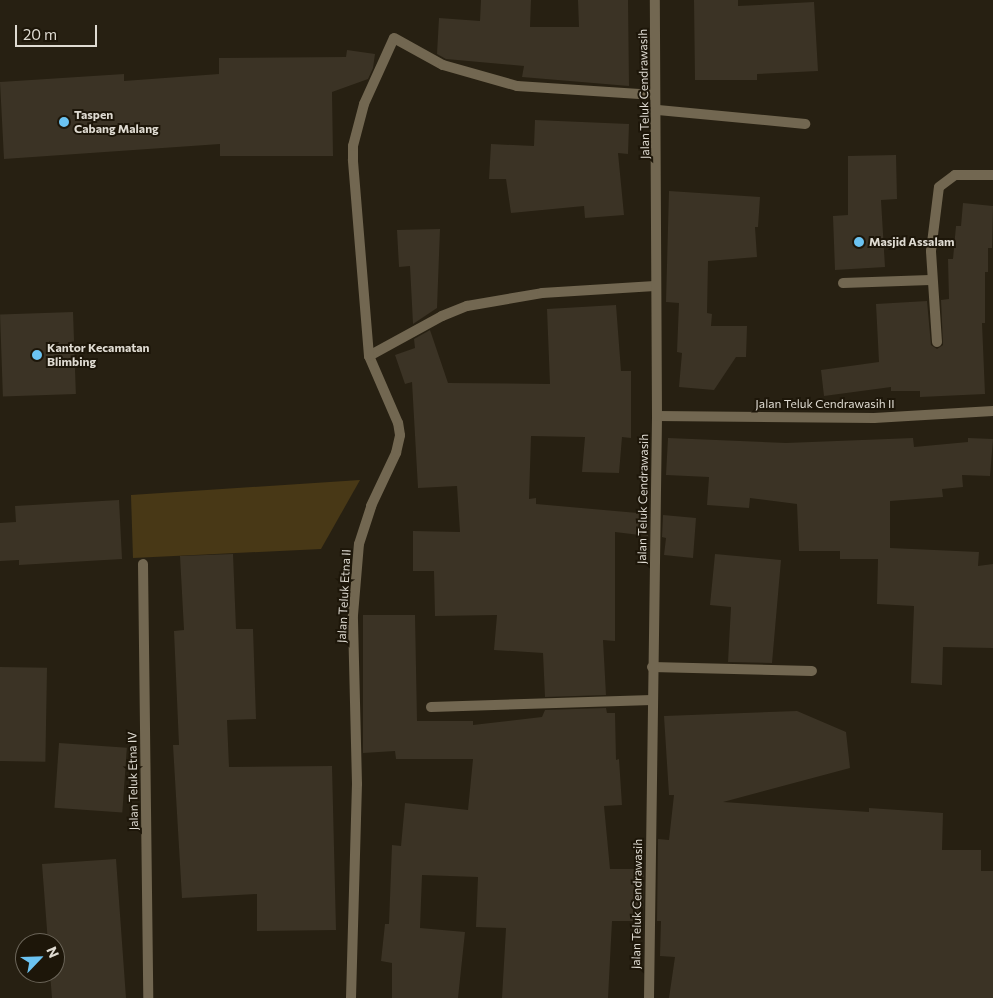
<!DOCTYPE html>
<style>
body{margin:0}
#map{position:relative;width:993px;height:998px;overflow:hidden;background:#272012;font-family:Commissioner,sans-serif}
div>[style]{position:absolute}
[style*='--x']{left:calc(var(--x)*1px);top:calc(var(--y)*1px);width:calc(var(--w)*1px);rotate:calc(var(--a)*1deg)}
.green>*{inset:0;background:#483816}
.building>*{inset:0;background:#3b3325;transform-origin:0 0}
.service>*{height:10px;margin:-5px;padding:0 5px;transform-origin:5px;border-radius:5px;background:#726751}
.minor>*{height:10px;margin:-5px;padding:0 5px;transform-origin:5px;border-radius:5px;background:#726751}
.tertiary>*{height:10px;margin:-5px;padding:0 5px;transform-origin:5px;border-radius:5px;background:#726751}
.dots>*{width:14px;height:14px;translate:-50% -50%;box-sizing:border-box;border:2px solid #1d1609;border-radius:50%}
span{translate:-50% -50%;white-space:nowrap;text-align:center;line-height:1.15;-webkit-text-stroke:4px #1d1609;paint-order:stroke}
.street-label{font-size:12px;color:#dfdbd2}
.poi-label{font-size:12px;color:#dfdbd2;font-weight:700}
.left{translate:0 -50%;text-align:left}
.north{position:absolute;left:15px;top:933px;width:50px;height:50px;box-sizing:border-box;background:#1d1609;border:1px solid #6b6559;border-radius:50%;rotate:66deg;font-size:14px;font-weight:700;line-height:20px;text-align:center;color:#dfdbd2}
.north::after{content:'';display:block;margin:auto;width:18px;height:22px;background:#6bc3f2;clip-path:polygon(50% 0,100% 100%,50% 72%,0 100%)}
.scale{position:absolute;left:15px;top:25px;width:82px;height:22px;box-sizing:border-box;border:2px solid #dfdbd2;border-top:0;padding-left:6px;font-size:15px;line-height:18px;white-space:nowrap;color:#dfdbd2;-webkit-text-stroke:4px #1d1609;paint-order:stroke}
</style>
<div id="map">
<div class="green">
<div style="clip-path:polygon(360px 480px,321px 549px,133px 558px,131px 495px)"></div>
</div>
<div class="building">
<div style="clip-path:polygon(481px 0,531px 0,530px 27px,579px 27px,578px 0,628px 0,629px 86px,522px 77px,524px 66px,446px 59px,437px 54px,439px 18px,480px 21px)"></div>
<div style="clip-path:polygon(694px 0,738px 0,738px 6px,814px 2px,818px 71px,757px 74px,757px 80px,695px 80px)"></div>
<div style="clip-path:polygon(347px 50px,375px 54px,373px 68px,368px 79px,332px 92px,333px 156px,220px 156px,220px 144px,4px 159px,0 82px,124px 74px,124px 81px,219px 74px,219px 58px,346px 57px)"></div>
<div style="clip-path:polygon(535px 120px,629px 124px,628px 154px,618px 153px,624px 215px,585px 218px,584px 206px,511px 213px,506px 179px,489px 179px,491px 144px,534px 146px)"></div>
<div style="clip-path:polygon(896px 155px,897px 199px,881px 200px,885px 267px,835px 270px,833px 216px,848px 215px,848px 156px)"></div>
<div style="clip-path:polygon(669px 191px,760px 197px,758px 227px,755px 227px,757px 257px,708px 261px,707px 313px,712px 314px,711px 326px,747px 326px,746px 357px,736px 357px,714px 390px,679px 387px,682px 353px,677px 352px,679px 303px,666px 302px)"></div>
<div style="clip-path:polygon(963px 203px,993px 206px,992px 248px,988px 248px,988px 272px,985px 272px,985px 323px,982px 323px,985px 394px,920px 397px,920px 391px,891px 391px,891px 387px,824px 396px,821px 370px,879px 362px,876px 304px,927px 301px,931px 345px,937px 349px,943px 345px,941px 300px,949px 299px,948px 259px,953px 259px,956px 226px,961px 226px)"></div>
<div style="clip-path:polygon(440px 229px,437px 308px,413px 324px,410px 266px,399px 267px,397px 230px)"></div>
<div style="clip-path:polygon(616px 305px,621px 371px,631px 371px,631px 438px,622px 437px,619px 473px,582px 472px,585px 437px,531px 436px,529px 499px,536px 498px,536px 504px,649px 514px,648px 536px,615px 532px,615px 641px,603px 640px,606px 695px,545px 697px,543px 653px,494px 650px,497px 615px,435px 616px,434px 571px,413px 571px,413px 531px,460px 532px,457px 486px,418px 488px,412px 382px,405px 384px,395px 355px,415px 348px,414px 339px,430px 330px,448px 383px,550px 384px,547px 309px)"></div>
<div style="left:73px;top:312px;width:82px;height:73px;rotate:88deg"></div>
<div style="clip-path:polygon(668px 438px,786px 443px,913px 438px,914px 447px,968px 442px,968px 438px,993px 439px,990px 476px,962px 475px,963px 487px,942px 489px,943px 497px,890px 501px,890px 548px,979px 552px,978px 566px,993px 564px,993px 648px,943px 647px,942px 685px,911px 683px,914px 606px,877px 604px,878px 559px,840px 559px,840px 551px,799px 551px,797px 504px,750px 498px,749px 508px,707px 505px,709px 477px,666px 475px)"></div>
<div style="clip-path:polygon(119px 500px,122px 559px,19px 565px,19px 560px,0 561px,0 523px,16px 522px,15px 506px)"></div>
<div style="clip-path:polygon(663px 515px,696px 518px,693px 558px,664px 555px,666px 538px,662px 537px)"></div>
<div style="clip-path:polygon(233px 554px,236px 629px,253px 629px,256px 719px,227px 720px,229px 767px,332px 766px,336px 930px,257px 931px,257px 894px,182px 898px,173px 745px,179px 745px,174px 631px,184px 630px,180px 556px)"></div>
<div style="clip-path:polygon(715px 554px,781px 560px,772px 663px,728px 662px,731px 607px,710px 605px)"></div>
<div style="clip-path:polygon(363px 615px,415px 615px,417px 721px,473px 721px,473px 725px,542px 717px,545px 710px,606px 708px,607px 713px,615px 713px,616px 760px,619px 759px,622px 805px,604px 806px,610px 869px,644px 869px,643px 921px,612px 921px,608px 998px,502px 998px,506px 928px,476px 927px,478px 877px,422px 875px,420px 928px,465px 932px,458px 998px,392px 998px,392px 963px,381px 961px,385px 924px,389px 924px,392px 845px,401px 846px,405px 803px,468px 810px,473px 759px,396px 759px,395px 751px,363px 753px)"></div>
<div style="left:0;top:667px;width:47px;height:94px;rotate:1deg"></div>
<div style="clip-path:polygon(797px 711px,846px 732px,850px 768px,723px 802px,869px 812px,869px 808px,943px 813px,942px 850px,981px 850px,981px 871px,993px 871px,993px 998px,669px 998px,675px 957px,660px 956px,661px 921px,657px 921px,658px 839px,669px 840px,674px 795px,669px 795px,664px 716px)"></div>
<div style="left:59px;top:743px;width:68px;height:65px;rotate:4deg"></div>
<div style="clip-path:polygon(116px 859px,126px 998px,52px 998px,50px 973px,55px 973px,55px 943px,48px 943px,42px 864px)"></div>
</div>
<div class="service">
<div style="--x:658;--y:110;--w:148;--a:5.4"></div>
<div style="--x:431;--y:707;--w:221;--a:-1.8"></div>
</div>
<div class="minor">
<div style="--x:843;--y:283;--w:87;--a:-2"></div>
<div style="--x:937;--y:342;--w:91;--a:-93.8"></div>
<div style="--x:931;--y:251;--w:64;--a:-82.9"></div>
<div style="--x:939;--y:187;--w:20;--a:-37"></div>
<div style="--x:955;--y:175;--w:38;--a:0"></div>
<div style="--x:369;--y:356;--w:83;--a:-28.7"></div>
<div style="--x:442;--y:316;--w:27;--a:-22"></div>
<div style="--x:467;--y:306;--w:76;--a:-9.8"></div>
<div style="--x:542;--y:293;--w:113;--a:-3.5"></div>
<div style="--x:657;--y:416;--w:217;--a:0.5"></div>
<div style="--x:874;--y:418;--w:119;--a:-3.4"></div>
<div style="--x:143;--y:564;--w:434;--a:89.3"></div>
<div style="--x:652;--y:667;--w:160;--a:1.4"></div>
<div style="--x:351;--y:998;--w:214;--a:-88.4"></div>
<div style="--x:357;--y:784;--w:169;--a:-91.4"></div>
<div style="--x:353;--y:615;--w:71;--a:-85.2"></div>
<div style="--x:359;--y:544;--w:40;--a:-72"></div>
<div style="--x:371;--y:506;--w:59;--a:-64.7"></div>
<div style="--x:396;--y:453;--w:18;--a:-77"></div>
<div style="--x:400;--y:435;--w:12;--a:-99"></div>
<div style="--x:398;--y:423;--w:73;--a:-113.4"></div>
<div style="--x:369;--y:356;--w:197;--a:-94.7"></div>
<div style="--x:353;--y:160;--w:14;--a:-90"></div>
<div style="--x:353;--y:146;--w:43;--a:-75.3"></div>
<div style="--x:364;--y:104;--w:72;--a:-65.6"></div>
<div style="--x:394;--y:38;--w:56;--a:28.9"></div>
<div style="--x:443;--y:65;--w:77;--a:15.8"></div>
<div style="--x:517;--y:86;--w:138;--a:3.7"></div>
</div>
<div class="tertiary">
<div style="--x:649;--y:998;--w:582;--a:-89.21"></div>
<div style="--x:657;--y:416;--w:416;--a:-90.3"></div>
</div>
<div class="dots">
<div style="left:64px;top:122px;background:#6bc3f2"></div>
<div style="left:859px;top:242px;background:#6bc3f2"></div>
<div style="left:37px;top:355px;background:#6bc3f2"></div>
</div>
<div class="street-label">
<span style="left:644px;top:94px;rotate:-91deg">Jalan Teluk Cendrawasih</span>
<span style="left:825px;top:404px">Jalan Teluk Cendrawasih II</span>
<span style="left:643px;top:499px;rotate:-89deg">Jalan Teluk Cendrawasih</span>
<span style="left:344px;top:596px;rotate:-87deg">Jalan Teluk Etna II</span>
<span style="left:133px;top:781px;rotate:-91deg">Jalan Teluk Etna IV</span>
<span style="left:637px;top:904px;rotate:-89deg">Jalan Teluk Cendrawasih</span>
</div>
<div class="poi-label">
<span class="left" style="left:74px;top:122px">Taspen<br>Cabang Malang</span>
<span class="left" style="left:869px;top:242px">Masjid Assalam</span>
<span class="left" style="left:47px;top:355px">Kantor Kecamatan<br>Blimbing</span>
</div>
<div class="north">N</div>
<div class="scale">20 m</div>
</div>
